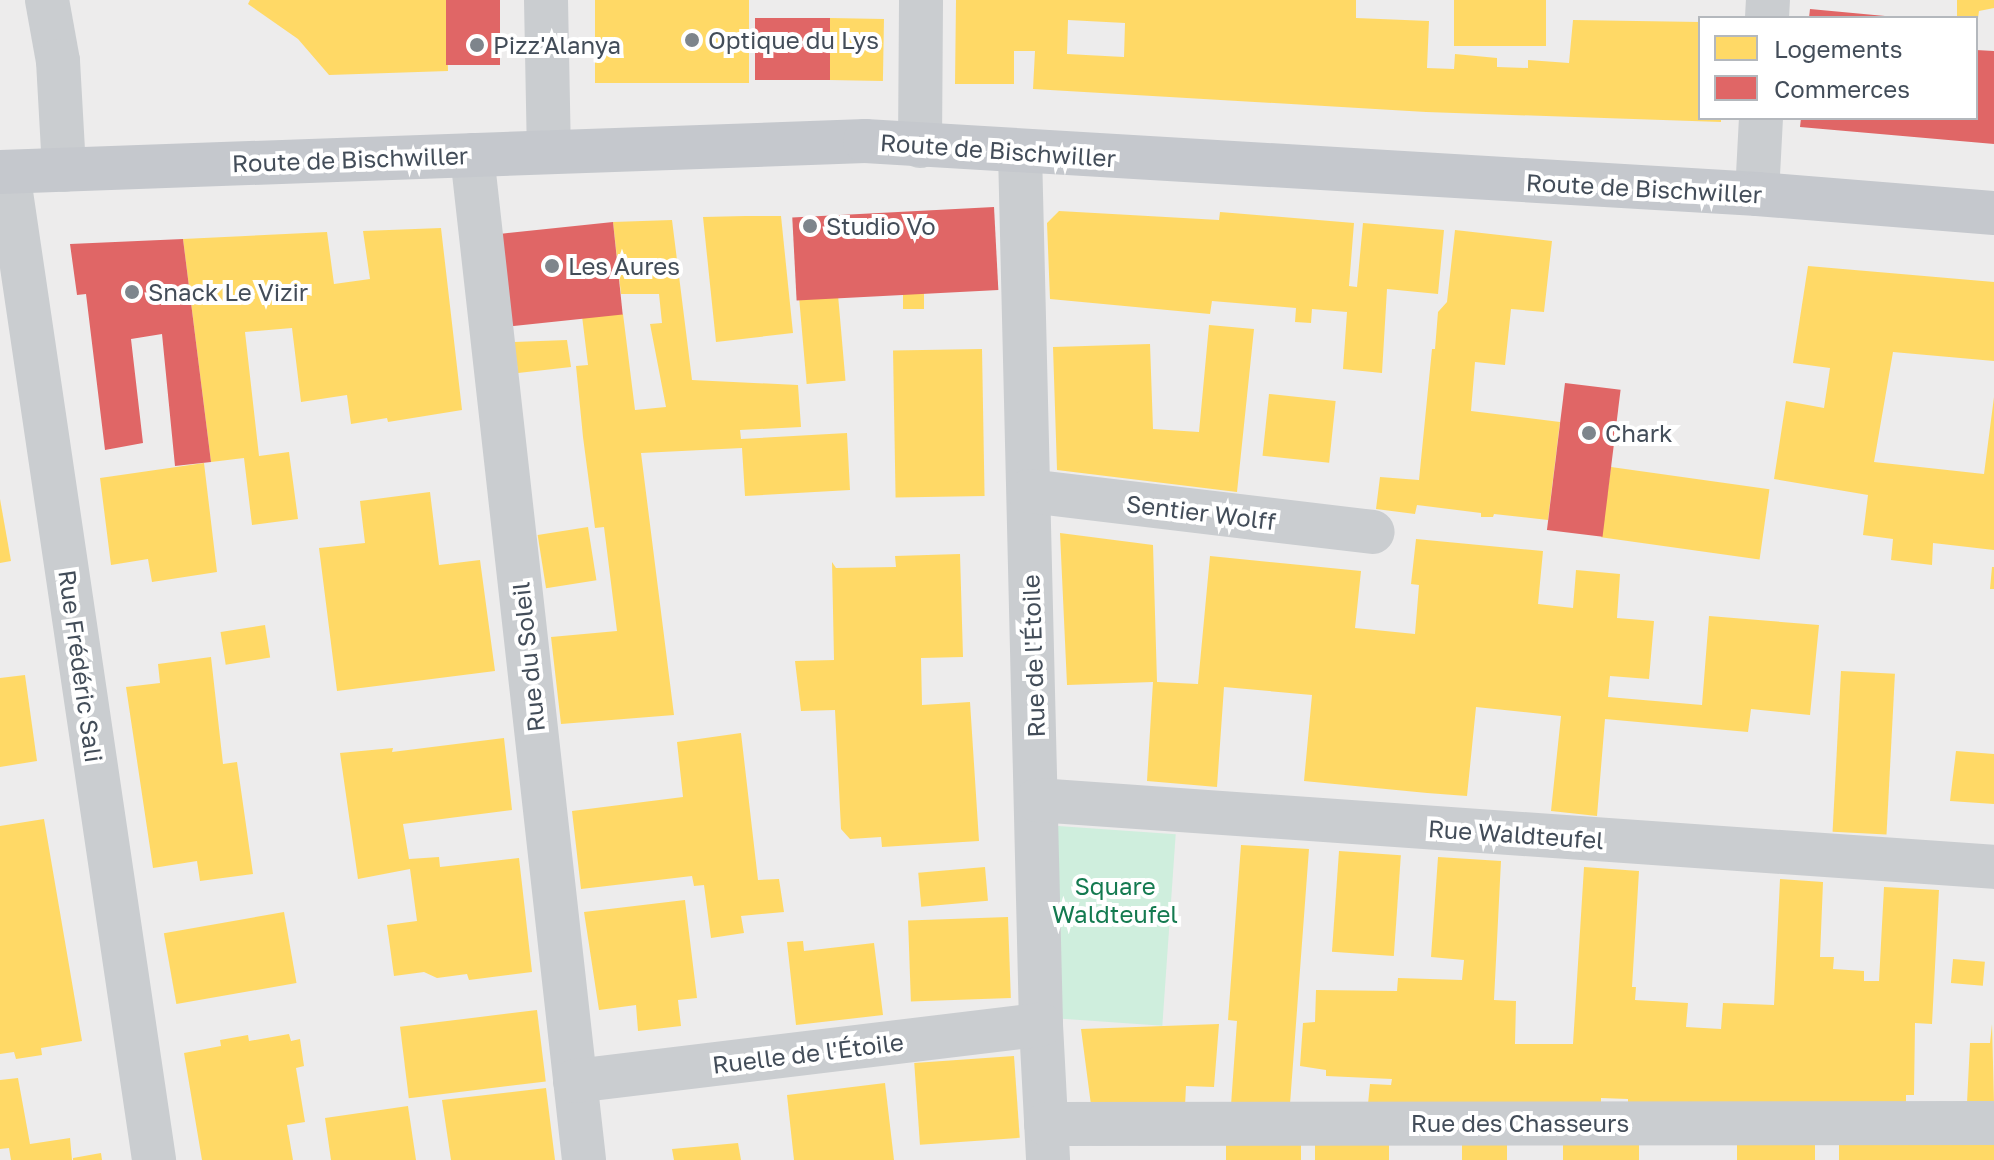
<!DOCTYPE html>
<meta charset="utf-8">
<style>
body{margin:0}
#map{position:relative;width:1994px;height:1160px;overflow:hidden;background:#edecec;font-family:"Golos Text",sans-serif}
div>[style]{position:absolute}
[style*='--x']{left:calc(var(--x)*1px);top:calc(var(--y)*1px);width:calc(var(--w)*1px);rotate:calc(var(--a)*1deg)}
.green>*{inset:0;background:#cfeedd;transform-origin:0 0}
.homes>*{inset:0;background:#ffd966;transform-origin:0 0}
.shops>*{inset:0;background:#e06666;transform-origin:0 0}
.minor>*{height:44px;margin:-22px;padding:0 22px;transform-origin:22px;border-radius:22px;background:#cacdd0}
.major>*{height:44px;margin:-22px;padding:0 22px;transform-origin:22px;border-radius:22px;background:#c5c8cd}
.dots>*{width:22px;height:22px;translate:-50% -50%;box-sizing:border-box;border:4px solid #fff;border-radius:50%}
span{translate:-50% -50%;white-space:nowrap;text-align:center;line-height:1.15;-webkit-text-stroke:8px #fff;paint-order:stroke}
.poi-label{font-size:24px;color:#434d59}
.left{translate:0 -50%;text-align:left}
.street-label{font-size:24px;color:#434d59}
.park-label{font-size:24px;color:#147a50}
.legend{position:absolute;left:1698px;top:16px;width:280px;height:104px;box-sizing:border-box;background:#fff;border:2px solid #b4b8bd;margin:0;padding:10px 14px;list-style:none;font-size:24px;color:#434d59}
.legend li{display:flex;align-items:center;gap:16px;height:40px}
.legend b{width:40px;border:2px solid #b4b8bd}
</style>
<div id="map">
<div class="green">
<div style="left:1058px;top:826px;width:118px;height:192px;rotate:4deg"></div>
</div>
<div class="homes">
<div style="clip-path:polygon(250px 0,446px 0,448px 71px,329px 75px,298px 39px,248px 4px)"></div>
<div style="left:595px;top:0;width:154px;height:83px"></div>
<div style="clip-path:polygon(evenodd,956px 0,1356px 0,1356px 18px,1429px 21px,1427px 68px,1454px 69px,1455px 54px,1497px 58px,1497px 67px,1528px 68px,1528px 60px,1569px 63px,1573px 20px,1700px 22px,1700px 118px,1721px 118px,1721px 122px,1426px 112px,1033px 89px,1035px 51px,1014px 51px,1014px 84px,955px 84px,956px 0,1068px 20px,1125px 23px,1124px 57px,1067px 54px,1068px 20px)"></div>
<div style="left:1454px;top:0;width:92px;height:46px"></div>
<div style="clip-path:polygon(1957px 0,1994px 0,1994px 8px,1979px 11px,1978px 18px,1957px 18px)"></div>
<div style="left:830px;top:18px;width:54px;height:62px;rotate:1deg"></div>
<div style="clip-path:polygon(1059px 211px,1219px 220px,1220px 212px,1354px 223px,1349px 286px,1357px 287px,1363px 223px,1444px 230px,1438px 294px,1387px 289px,1382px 373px,1343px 369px,1347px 312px,1312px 309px,1311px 323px,1295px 322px,1296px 308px,1212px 301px,1210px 314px,1050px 299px,1047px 223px)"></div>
<div style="clip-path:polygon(745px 216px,781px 216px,793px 333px,716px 342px,703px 217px)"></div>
<div style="clip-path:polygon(672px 220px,692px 380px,798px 385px,801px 427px,740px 430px,741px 439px,847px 433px,850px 490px,745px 496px,742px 448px,641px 453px,674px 715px,561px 724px,551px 637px,617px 631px,604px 527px,595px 528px,583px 437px,576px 366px,588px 365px,582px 316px,623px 314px,635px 410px,666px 407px,650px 324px,662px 323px,659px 294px,621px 294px,613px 222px)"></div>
<div style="clip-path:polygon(441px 228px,462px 410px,388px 422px,387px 418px,351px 424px,347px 395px,301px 402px,292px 328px,245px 332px,259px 456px,289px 452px,298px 519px,252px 525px,244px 458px,211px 462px,183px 239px,327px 232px,334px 284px,370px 279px,363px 231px)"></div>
<div style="clip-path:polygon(1455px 230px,1552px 241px,1544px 312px,1511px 309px,1505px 365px,1475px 362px,1471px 411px,1560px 422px,1548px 520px,1494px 514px,1493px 517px,1481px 517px,1481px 513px,1417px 505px,1415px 514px,1376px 509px,1380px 477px,1419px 480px,1432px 349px,1435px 349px,1438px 312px,1447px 302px)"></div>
<div style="clip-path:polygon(1808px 266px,1994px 282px,1994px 361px,1893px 352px,1874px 462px,1984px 474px,1994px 397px,1994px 550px,1933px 543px,1932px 565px,1891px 560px,1893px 539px,1863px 535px,1868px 495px,1774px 479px,1786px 401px,1824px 408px,1830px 368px,1793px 363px)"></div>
<div style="left:903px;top:293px;width:21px;height:16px"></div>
<div style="left:838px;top:295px;width:86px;height:39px;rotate:85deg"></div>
<div style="clip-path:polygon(1209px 325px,1254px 329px,1237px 492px,1057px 470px,1053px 347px,1150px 344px,1153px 429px,1199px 432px)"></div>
<div style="clip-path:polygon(567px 340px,571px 367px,518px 373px,514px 342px)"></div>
<div style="left:982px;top:349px;width:147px;height:89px;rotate:89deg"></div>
<div style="left:1269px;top:394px;width:67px;height:62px;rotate:6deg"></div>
<div style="clip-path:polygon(204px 463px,217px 572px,152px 582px,148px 559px,111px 565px,100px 478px)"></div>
<div style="left:1611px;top:467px;width:160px;height:71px;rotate:8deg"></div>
<div style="clip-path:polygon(430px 492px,439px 565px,480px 560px,495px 671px,337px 691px,319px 548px,365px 543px,360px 501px)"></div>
<div style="clip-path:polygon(0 499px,11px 561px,0 563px)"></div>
<div style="left:588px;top:527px;width:54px;height:51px;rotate:81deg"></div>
<div style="clip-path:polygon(1060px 533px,1153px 545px,1157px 682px,1198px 684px,1210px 556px,1361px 571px,1355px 628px,1415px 634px,1419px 585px,1411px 584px,1416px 539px,1543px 551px,1538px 604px,1573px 608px,1576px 570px,1620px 574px,1617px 618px,1654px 621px,1649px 679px,1610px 676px,1608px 697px,1702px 705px,1709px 616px,1819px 625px,1810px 715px,1751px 709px,1748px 732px,1605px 719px,1597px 816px,1551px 811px,1561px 716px,1476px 707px,1467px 796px,1427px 793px,1304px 781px,1312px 695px,1224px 687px,1217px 787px,1147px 781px,1153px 682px,1067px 685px)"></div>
<div style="clip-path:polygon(960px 554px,963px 657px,921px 658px,922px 705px,970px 702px,979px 841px,882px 847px,881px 837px,850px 839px,841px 829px,835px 710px,801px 711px,795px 661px,834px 660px,832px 562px,836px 568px,896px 567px,895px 556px)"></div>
<div style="clip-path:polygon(1992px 567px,1994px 567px,1994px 589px,1990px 589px)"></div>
<div style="left:265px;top:625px;width:33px;height:45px;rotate:81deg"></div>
<div style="clip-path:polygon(211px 657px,223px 764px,237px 762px,253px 874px,200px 881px,197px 861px,153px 868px,126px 687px,160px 683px,158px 664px)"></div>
<div style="left:1841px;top:671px;width:54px;height:161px;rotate:3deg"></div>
<div style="clip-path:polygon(25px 675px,37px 761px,0 767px,0 678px)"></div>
<div style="clip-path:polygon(741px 733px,758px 880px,779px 879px,784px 912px,741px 916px,744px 933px,711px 938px,704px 885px,694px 886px,692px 876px,581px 889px,572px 811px,683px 797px,677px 742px)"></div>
<div style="clip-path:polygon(504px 738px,512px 810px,403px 824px,409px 859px,439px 857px,440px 867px,519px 858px,532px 972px,469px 980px,467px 974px,437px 978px,424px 972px,394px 976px,387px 925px,417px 921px,410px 869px,358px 879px,340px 753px,393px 748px,392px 752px)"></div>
<div style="clip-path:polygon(1956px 751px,1994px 754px,1994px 804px,1950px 801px)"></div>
<div style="clip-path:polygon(44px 819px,82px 1041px,41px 1048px,42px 1055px,16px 1059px,14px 1052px,0 1054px,0 826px)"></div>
<div style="clip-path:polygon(1241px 845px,1309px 849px,1290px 1104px,1231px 1105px,1237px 1021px,1228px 1020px)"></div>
<div style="left:1339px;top:851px;width:62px;height:101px;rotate:4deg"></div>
<div style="clip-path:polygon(1438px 857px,1501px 861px,1494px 1000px,1516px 1001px,1515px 1044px,1573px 1044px,1584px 867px,1639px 871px,1632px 987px,1636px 987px,1635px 1000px,1688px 1003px,1686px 1027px,1721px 1029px,1723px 1003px,1774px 1005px,1780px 879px,1823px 882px,1820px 957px,1834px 957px,1833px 969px,1864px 971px,1864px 981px,1879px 981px,1884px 887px,1939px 890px,1932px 1024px,1915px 1023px,1914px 1095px,1906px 1095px,1906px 1104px,1628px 1104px,1628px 1099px,1601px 1098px,1601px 1104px,1368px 1104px,1370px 1084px,1391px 1085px,1392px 1079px,1326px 1076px,1326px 1070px,1300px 1066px,1303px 1023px,1315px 1022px,1316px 990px,1397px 991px,1398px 978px,1462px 980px,1464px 960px,1431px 957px)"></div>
<div style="left:985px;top:867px;width:34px;height:67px;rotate:85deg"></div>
<div style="clip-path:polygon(685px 900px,697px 998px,678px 1000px,681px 1026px,638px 1031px,636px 1005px,599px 1010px,584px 912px)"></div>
<div style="left:284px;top:912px;width:72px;height:122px;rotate:80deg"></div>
<div style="left:1008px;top:917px;width:81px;height:100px;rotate:88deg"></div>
<div style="clip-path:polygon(803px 941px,804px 951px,874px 943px,883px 1015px,796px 1025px,787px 942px)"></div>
<div style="left:1953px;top:959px;width:32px;height:24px;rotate:5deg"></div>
<div style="left:537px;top:1010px;width:72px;height:138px;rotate:83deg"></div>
<div style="clip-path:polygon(1219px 1024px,1214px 1087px,1186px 1086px,1185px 1106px,1091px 1105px,1081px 1029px)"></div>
<div style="clip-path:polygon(1992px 1024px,1994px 1103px,1967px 1103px,1970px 1043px,1990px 1043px)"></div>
<div style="clip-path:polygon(289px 1034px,291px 1041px,300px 1039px,304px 1066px,296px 1068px,305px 1122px,287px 1125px,293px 1160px,202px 1160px,184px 1053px,221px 1046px,220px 1040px,248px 1035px,249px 1041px)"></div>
<div style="left:1014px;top:1056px;width:82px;height:100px;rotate:86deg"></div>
<div style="clip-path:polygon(18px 1078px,30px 1144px,70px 1138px,72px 1160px,11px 1160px,9px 1148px,0 1149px,0 1080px)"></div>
<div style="clip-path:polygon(885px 1083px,894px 1160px,794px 1160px,787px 1095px)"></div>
<div style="clip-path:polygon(546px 1088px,555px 1160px,451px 1160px,442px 1100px)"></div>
<div style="clip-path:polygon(408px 1106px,416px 1160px,331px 1160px,325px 1118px)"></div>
<div style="clip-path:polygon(738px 1143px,741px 1160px,674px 1160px,672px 1149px)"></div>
<div style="left:1389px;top:1143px;width:17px;height:74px;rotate:90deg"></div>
<div style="left:1563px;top:1143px;width:76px;height:17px"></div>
<div style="left:1737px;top:1143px;width:78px;height:17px"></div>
<div style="left:1839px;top:1143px;width:155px;height:17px"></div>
<div style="left:1226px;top:1144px;width:75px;height:16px"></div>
<div style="left:1462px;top:1144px;width:45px;height:16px"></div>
<div style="clip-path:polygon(101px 1153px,102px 1160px,73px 1160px,73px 1158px)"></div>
</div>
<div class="shops">
<div style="left:446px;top:0;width:54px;height:65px"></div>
<div style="clip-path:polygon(1810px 9px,1885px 16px,1885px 18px,1809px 18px)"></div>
<div style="left:830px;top:18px;width:62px;height:75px;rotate:90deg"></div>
<div style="clip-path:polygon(1976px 50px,1994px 51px,1994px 144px,1800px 127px,1801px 118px,1976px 118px)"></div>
<div style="left:994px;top:207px;width:83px;height:202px;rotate:87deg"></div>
<div style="left:613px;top:222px;width:93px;height:112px;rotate:84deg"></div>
<div style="clip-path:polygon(183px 239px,211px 462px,175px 466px,162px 334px,131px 339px,143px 443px,105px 450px,86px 294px,77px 295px,70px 244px)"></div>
<div style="left:1565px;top:383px;width:56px;height:148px;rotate:7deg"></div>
</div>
<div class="minor">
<div style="--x:47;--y:0;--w:62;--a:79.8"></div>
<div style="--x:58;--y:61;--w:109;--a:86.8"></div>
<div style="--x:546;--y:0;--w:152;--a:88.9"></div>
<div style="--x:1767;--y:18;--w:18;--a:-87"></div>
<div style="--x:920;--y:146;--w:146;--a:-89.6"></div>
<div style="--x:1020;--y:152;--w:873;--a:88.62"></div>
<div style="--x:1041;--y:1025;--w:135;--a:87"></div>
<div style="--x:472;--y:155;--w:1011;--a:83.64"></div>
<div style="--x:8;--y:172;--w:999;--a:81.59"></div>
<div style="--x:1757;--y:194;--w:76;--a:-87"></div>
<div style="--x:1029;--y:491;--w:346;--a:6.8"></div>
<div style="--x:1037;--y:800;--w:959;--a:4"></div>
<div style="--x:575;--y:1081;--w:469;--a:-6.9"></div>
<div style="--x:1046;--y:1124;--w:948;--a:-0.06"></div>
</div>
<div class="major">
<div style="--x:0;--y:172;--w:866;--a:-2.05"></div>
<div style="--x:865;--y:141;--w:894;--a:3.4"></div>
<div style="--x:1757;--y:194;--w:238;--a:4.6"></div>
</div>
<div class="dots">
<div style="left:692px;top:40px;background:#7e858c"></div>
<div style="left:477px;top:45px;background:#7e858c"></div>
<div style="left:810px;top:226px;background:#7e858c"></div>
<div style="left:552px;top:266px;background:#7e858c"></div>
<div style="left:132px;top:292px;background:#7e858c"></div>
<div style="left:1589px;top:433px;background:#7e858c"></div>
</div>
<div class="poi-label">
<span class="left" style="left:708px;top:40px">Optique du Lys</span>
<span class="left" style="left:493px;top:45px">Pizz'Alanya</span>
<span class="left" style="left:826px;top:226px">Studio Vo</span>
<span class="left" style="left:568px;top:266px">Les Aures</span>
<span class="left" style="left:148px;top:292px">Snack Le Vizir</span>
<span class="left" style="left:1605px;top:433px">Chark</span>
</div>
<div class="street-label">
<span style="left:998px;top:150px;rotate:4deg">Route de Bischwiller</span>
<span style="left:350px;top:159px;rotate:-2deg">Route de Bischwiller</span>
<span style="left:1644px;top:188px;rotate:3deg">Route de Bischwiller</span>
<span style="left:1201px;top:512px;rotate:7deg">Sentier Wolff</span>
<span style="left:1033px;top:656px;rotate:-92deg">Rue de l'Étoile</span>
<span style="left:528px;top:657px;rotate:-96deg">Rue du Soleil</span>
<span style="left:81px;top:666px;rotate:82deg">Rue Frédéric Sali</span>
<span style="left:1516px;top:834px;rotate:4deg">Rue Waldteufel</span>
<span style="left:808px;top:1053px;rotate:-7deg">Ruelle de l'Étoile</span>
<span style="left:1520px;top:1123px">Rue des Chasseurs</span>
</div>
<div class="park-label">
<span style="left:1115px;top:900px">Square<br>Waldteufel</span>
</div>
<ul class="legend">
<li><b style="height:22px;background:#ffd966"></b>Logements</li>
<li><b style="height:22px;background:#e06666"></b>Commerces</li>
</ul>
</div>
